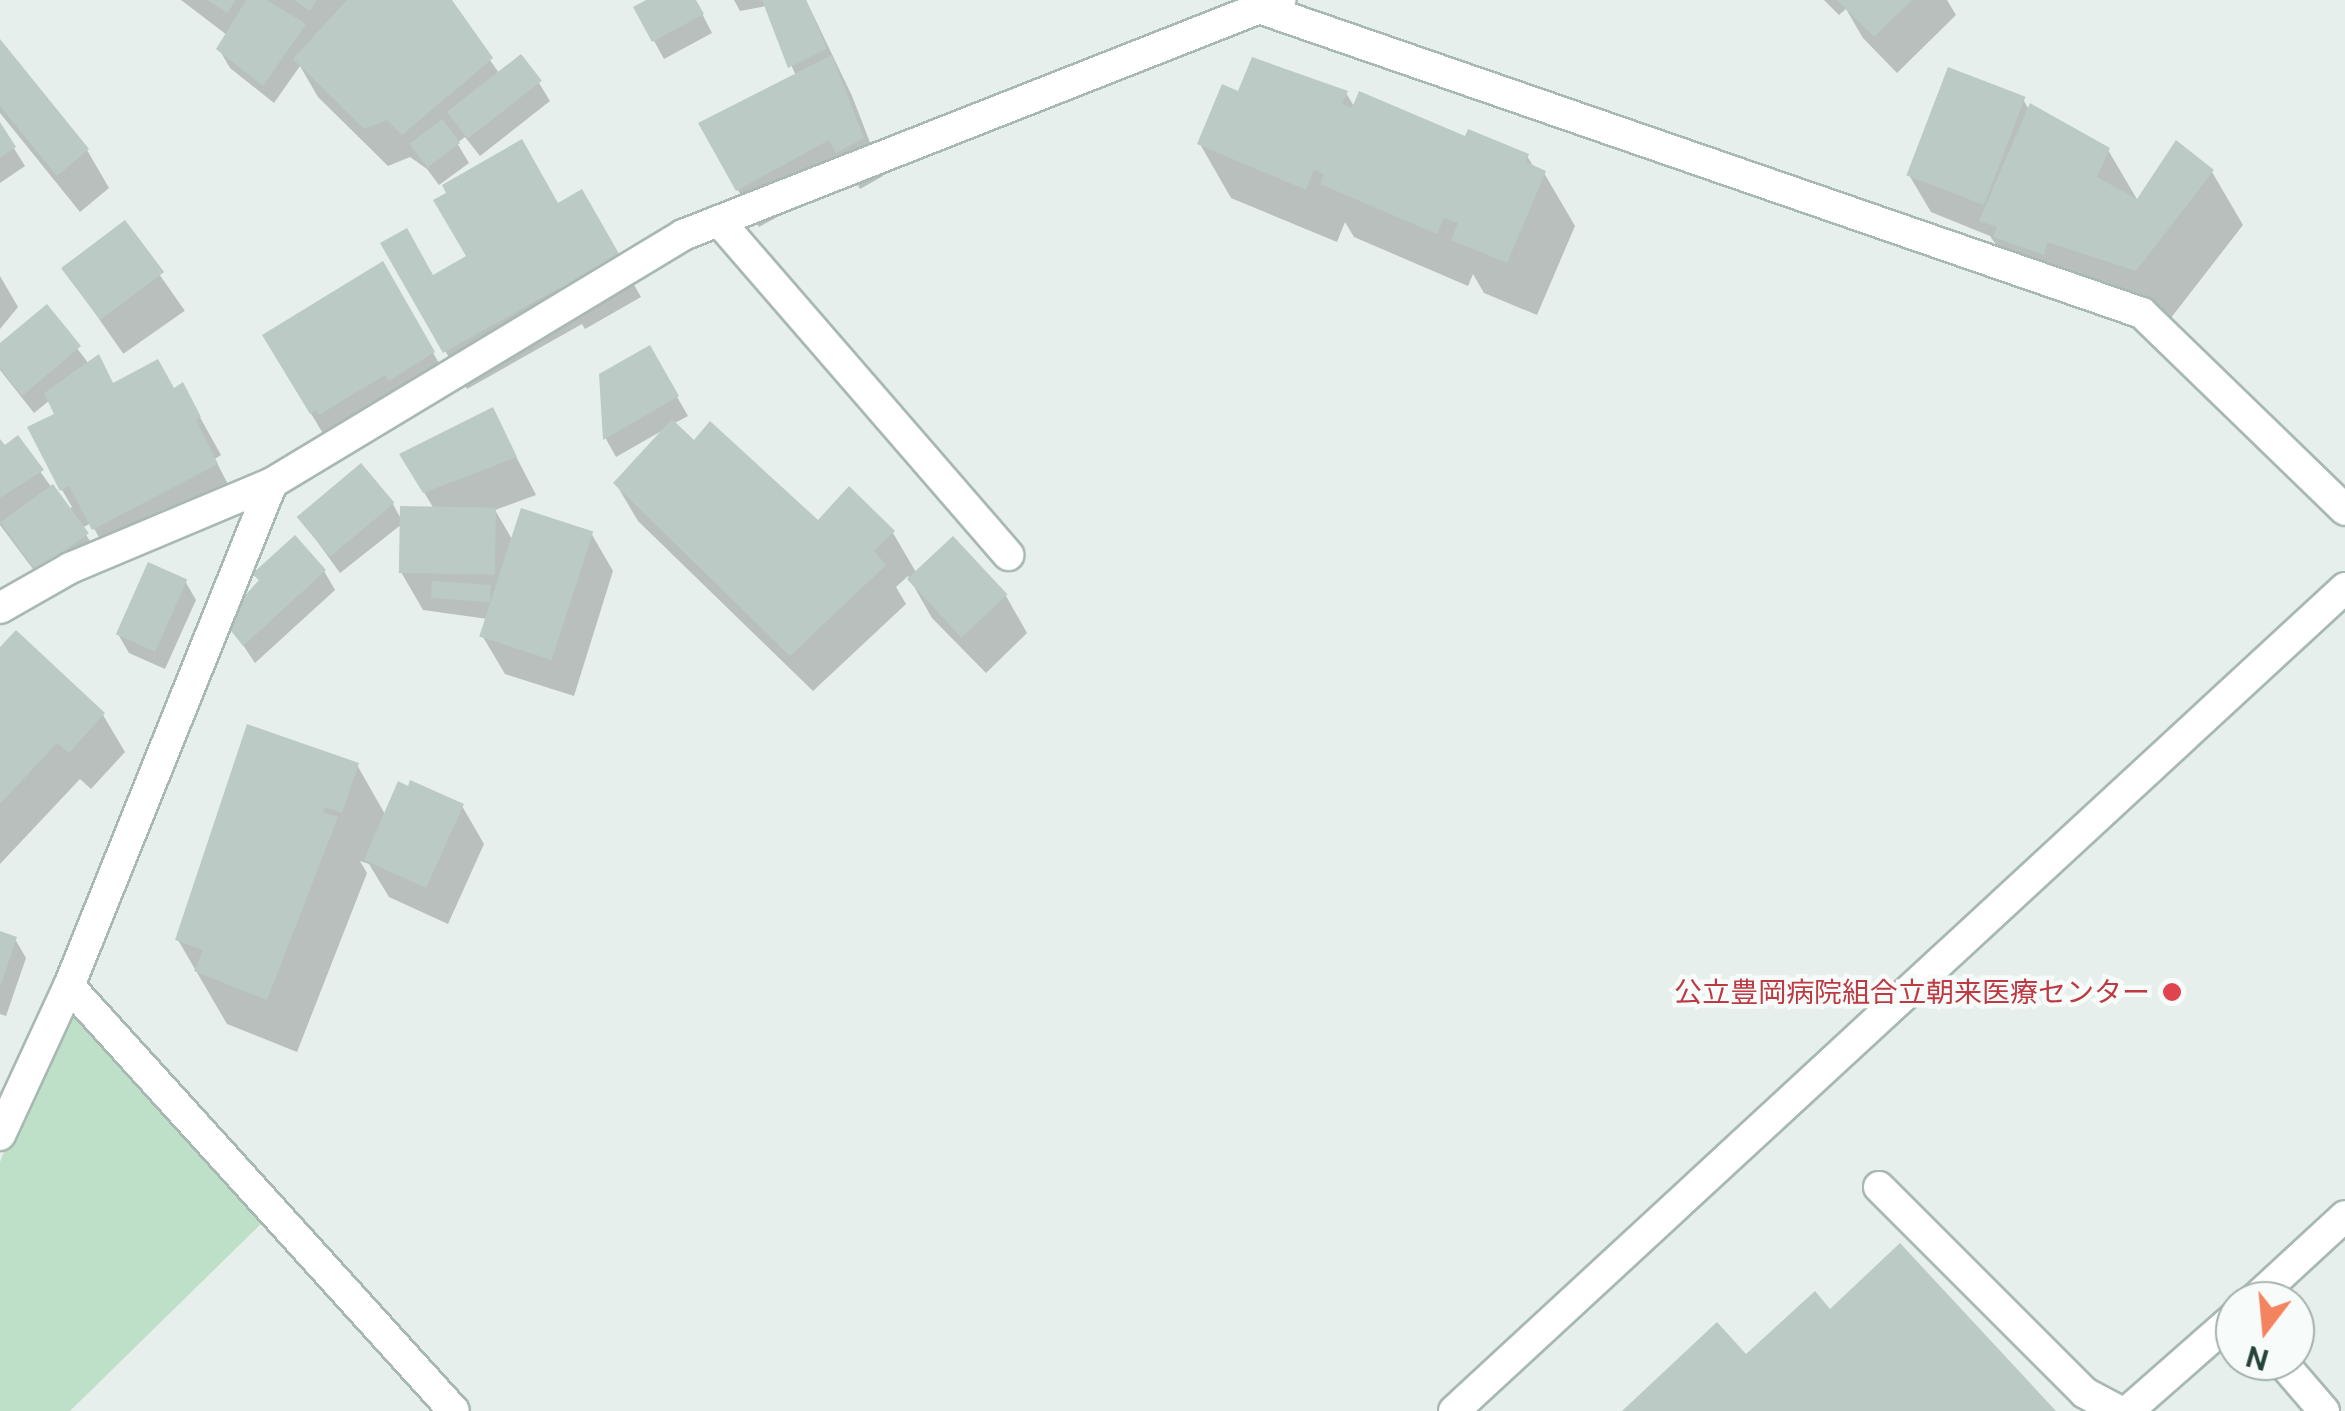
<!DOCTYPE html>
<meta charset="utf-8">
<style>
body{margin:0}
#map{position:relative;width:2345px;height:1411px;overflow:hidden;background:#e6efeb;font-family:"Public Sans","Noto Sans JP",sans-serif}
div>[style]{position:absolute}
[style*='--x']{left:calc(var(--x)*1px);top:calc(var(--y)*1px);width:calc(var(--w)*1px);rotate:calc(var(--a)*1deg)}
.green>*{inset:0;background:#bfe0c8}
.shadow>*{inset:0;background:#0003;transform-origin:0 0}
.building>*{inset:0;background:#bbcac4;transform-origin:0 0}
.roads{filter:drop-shadow(2px 0 #a8b8b2) drop-shadow(-2px 0 #a8b8b2) drop-shadow(0 2px #a8b8b2) drop-shadow(0 -2px #a8b8b2)}
.service>*{height:30px;margin:-15px;padding:0 15px;transform-origin:15px;border-radius:15px;background:#fff}
.minor>*{height:30px;margin:-15px;padding:0 15px;transform-origin:15px;border-radius:15px;background:#fff}
.tertiary>*{height:30px;margin:-15px;padding:0 15px;transform-origin:15px;border-radius:15px;background:#fff}
.dots>*{width:28px;height:28px;translate:-50% -50%;box-sizing:border-box;border:5px solid #f7fbf9;border-radius:50%}
span{translate:-50% -50%;white-space:nowrap;text-align:center;line-height:1.15;-webkit-text-stroke:9px #f7fbf9;paint-order:stroke}
.health-label{font-size:28px;color:#be3a42}
.right{translate:-100% -50%;text-align:right}
.north{position:absolute;left:2215px;top:1281px;width:100px;height:100px;box-sizing:border-box;background:#f7fbf9;border:2px solid #a3b1ad;border-radius:50%;rotate:196deg;font-size:28px;font-weight:700;line-height:40px;text-align:center;color:#24423a}
.north::after{content:'';display:block;margin:auto;width:35px;height:45px;background:#f4845f;clip-path:polygon(50% 0,100% 100%,50% 72%,0 100%)}
</style>
<div id="map">
<div class="green">
<div style="clip-path:polygon(69px 986px,270px 1215px,70px 1411px,0 1411px,0 1162px)"></div>
</div>
<div class="shadow">
<div style="clip-path:polygon(181px 0,448px 0,499px 73px,539px 83px,550px 101px,480px 156px,465px 137px,457px 143px,469px 163px,439px 185px,427px 169px,410px 157px,388px 166px,318px 97px,300px 66px,274px 103px,230px 68px,219px 49px,227px 35px)"></div>
<div style="clip-path:polygon(651px 0,695px 0,712px 33px,664px 59px,636px 8px)"></div>
<div style="clip-path:polygon(734px 0,806px 0,852px 96px,883px 176px,860px 189px,853px 176px,759px 227px,738px 190px,796px 76px,766px 6px,740px 11px)"></div>
<div style="clip-path:polygon(1824px 0,1947px 0,1956px 15px,1897px 73px,1863px 38px,1846px 9px,1839px 15px)"></div>
<div style="clip-path:polygon(0 43px,87px 150px,109px 188px,80px 212px,0 113px)"></div>
<div style="clip-path:polygon(1346px 93px,1355px 108px,1527px 156px,1535px 169px,1544px 173px,1575px 226px,1537px 315px,1484px 293px,1473px 274px,1468px 286px,1354px 237px,1345px 222px,1337px 242px,1231px 198px,1200px 144px,1240px 94px)"></div>
<div style="clip-path:polygon(2023px 99px,2029px 110px,2108px 150px,2138px 201px,2212px 172px,2243px 225px,2167px 323px,2077px 294px,2074px 307px,2027px 290px,1990px 236px,1931px 212px,1909px 175px)"></div>
<div style="clip-path:polygon(0 126px,25px 166px,0 183px)"></div>
<div style="clip-path:polygon(581px 193px,641px 297px,585px 329px,582px 324px,467px 389px,384px 244px,433px 278px)"></div>
<div style="left:124px;top:224px;width:106px;height:75px;rotate:55deg"></div>
<div style="clip-path:polygon(382px 264px,455px 391px,413px 417px,408px 411px,333px 450px,287px 374px)"></div>
<div style="clip-path:polygon(0 276px,18px 307px,0 329px)"></div>
<div style="clip-path:polygon(46px 308px,89px 364px,114px 385px,174px 391px,182px 385px,221px 455px,215px 459px,237px 502px,115px 566px,91px 523px,82px 528px,97px 553px,48px 589px,0 525px,0 443px,4px 448px,17px 439px,52px 488px,69px 509px,72px 507px,62px 490px,57px 415px,50px 400px,34px 413px,0 370px,0 346px)"></div>
<div style="clip-path:polygon(649px 348px,688px 416px,673px 424px,694px 443px,818px 524px,893px 533px,917px 574px,1006px 596px,1027px 633px,986px 673px,932px 618px,908px 576px,896px 587px,906px 604px,813px 691px,638px 521px,616px 484px,665px 429px,616px 457px,606px 439px,602px 376px)"></div>
<div style="clip-path:polygon(492px 410px,536px 495px,495px 510px,513px 541px,591px 533px,613px 571px,574px 696px,505px 674px,483px 637px,488px 619px,423px 610px,401px 572px,402px 524px,340px 573px,298px 515px,393px 504px,402px 521px,434px 509px,402px 455px)"></div>
<div style="clip-path:polygon(324px 571px,335px 590px,255px 663px,231px 627px,260px 582px,255px 574px)"></div>
<div style="clip-path:polygon(185px 581px,196px 600px,165px 669px,129px 653px,118px 634px)"></div>
<div style="clip-path:polygon(16px 633px,103px 715px,125px 752px,91px 789px,80px 779px,0 864px,0 651px)"></div>
<div style="clip-path:polygon(357px 765px,386px 816px,462px 806px,484px 844px,448px 924px,389px 897px,369px 864px,360px 861px,367px 873px,297px 1052px,227px 1024px,178px 940px)"></div>
<div style="clip-path:polygon(0 934px,15px 939px,26px 958px,6px 1016px,0 1014px)"></div>
</div>
<div class="building">
<div style="clip-path:polygon(207px 0,236px 0,227px 13px)"></div>
<div style="clip-path:polygon(246px 0,267px 0,306px 24px,263px 86px,216px 49px)"></div>
<div style="clip-path:polygon(294px 0,317px 0,310px 11px)"></div>
<div style="clip-path:polygon(347px 0,452px 0,493px 58px,402px 135px,387px 120px,364px 129px,293px 59px)"></div>
<div style="clip-path:polygon(646px 0,696px 0,704px 14px,652px 42px,633px 7px)"></div>
<div style="clip-path:polygon(762px 0,806px 0,827px 49px,788px 68px)"></div>
<div style="clip-path:polygon(1837px 0,1912px 0,1874px 37px)"></div>
<div style="clip-path:polygon(0 39px,89px 149px,57px 176px,0 106px)"></div>
<div style="left:521px;top:54px;width:34px;height:94px;rotate:52deg"></div>
<div style="clip-path:polygon(832px 55px,864px 138px,836px 153px,829px 140px,736px 191px,698px 123px)"></div>
<div style="clip-path:polygon(1252px 57px,1348px 91px,1342px 104px,1352px 108px,1359px 91px,1465px 136px,1468px 129px,1529px 154px,1526px 162px,1546px 171px,1507px 263px,1451px 240px,1458px 223px,1444px 218px,1437px 234px,1320px 184px,1324px 174px,1314px 170px,1306px 190px,1197px 144px,1222px 84px,1238px 91px)"></div>
<div style="left:1948px;top:67px;width:83px;height:116px;rotate:21deg"></div>
<div style="clip-path:polygon(2030px 103px,2110px 148px,2097px 177px,2137px 199px,2176px 140px,2214px 170px,2136px 271px,2047px 242px,2044px 255px,1993px 237px,1997px 227px,1979px 221px)"></div>
<div style="left:442px;top:119px;width:30px;height:41px;rotate:53deg"></div>
<div style="clip-path:polygon(0 122px,16px 147px,0 158px)"></div>
<div style="clip-path:polygon(522px 139px,558px 203px,582px 189px,622px 259px,562px 293px,559px 288px,443px 353px,380px 243px,407px 228px,433px 275px,466px 256px,433px 200px,446px 193px,442px 185px)"></div>
<div style="left:125px;top:220px;width:65px;height:80px;rotate:53deg"></div>
<div style="clip-path:polygon(383px 261px,435px 352px,389px 381px,385px 375px,319px 415px,316px 410px,310px 414px,262px 335px)"></div>
<div style="clip-path:polygon(47px 304px,81px 346px,22px 396px,0 368px,0 343px)"></div>
<div style="clip-path:polygon(650px 345px,679px 396px,603px 440px,599px 374px)"></div>
<div style="clip-path:polygon(99px 354px,113px 383px,158px 359px,174px 388px,183px 382px,201px 417px,196px 420px,218px 464px,92px 530px,69px 486px,60px 491px,27px 427px,54px 414px,44px 393px)"></div>
<div style="clip-path:polygon(493px 407px,517px 457px,423px 493px,399px 454px)"></div>
<div style="clip-path:polygon(672px 419px,694px 440px,710px 421px,818px 520px,849px 486px,895px 531px,874px 551px,886px 565px,790px 656px,613px 483px)"></div>
<div style="clip-path:polygon(18px 435px,44px 470px,0 498px,0 439px,5px 445px)"></div>
<div style="left:361px;top:463px;width:52px;height:84px;rotate:50deg"></div>
<div style="left:53px;top:484px;width:61px;height:65px;rotate:54deg"></div>
<div style="left:400px;top:506px;width:96px;height:67px;rotate:1deg"></div>
<div style="left:521px;top:508px;width:76px;height:135px;rotate:18deg"></div>
<div style="clip-path:polygon(295px 535px,326px 570px,243px 646px,228px 627px,241px 600px,259px 580px,252px 574px)"></div>
<div style="left:953px;top:536px;width:80px;height:63px;rotate:47deg"></div>
<div style="left:148px;top:562px;width:43px;height:79px;rotate:24deg"></div>
<div style="left:432px;top:581px;width:59px;height:17px;rotate:4deg"></div>
<div style="clip-path:polygon(16px 630px,105px 713px,69px 753px,57px 743px,0 804px,0 647px)"></div>
<div style="clip-path:polygon(247px 724px,359px 763px,342px 813px,325px 807px,323px 812px,338px 817px,267px 1000px,194px 971px,203px 950px,175px 940px)"></div>
<div style="clip-path:polygon(410px 780px,464px 804px,426px 888px,364px 860px,398px 781px,408px 786px)"></div>
<div style="clip-path:polygon(0 931px,17px 937px,1px 984px,0 984px)"></div>
<div style="clip-path:polygon(1900px 1243px,2056px 1411px,1622px 1411px,1717px 1322px,1746px 1354px,1815px 1291px,1830px 1309px)"></div>
</div>
<div class="roads">
<div class="service">
<div style="--x:1879;--y:1187;--w:291;--a:45"></div>
<div style="--x:2085;--y:1393;--w:38;--a:28"></div>
<div style="--x:2253;--y:1301;--w:125;--a:-42.7"></div>
<div style="--x:2281;--y:1361;--w:66;--a:49.3"></div>
<div style="--x:2128;--y:1411;--w:142;--a:-41.3"></div>
</div>
<div class="minor">
<div style="--x:1262;--y:9;--w:931;--a:19.06"></div>
<div style="--x:2142;--y:313;--w:283;--a:44.1"></div>
<div style="--x:719;--y:221;--w:442;--a:49.1"></div>
<div style="--x:0;--y:608;--w:81;--a:-29.7"></div>
<div style="--x:70;--y:568;--w:219;--a:-22.8"></div>
<div style="--x:272;--y:483;--w:480;--a:-31.1"></div>
<div style="--x:683;--y:235;--w:642;--a:-21.49"></div>
<div style="--x:69;--y:986;--w:573;--a:47.83"></div>
<div style="--x:0;--y:1135;--w:164;--a:-65.2"></div>
<div style="--x:69;--y:986;--w:542;--a:-68.02"></div>
</div>
<div class="tertiary">
<div style="--x:1454;--y:1411;--w:1213;--a:-42.73"></div>
</div>
</div>
<div class="dots">
<div style="left:2172px;top:992px;background:#e0444e"></div>
</div>
<div class="health-label">
<span class="right" style="left:2150px;top:992px">公立豊岡病院組合立朝来医療センター</span>
</div>
<div class="north">N</div>
</div>
